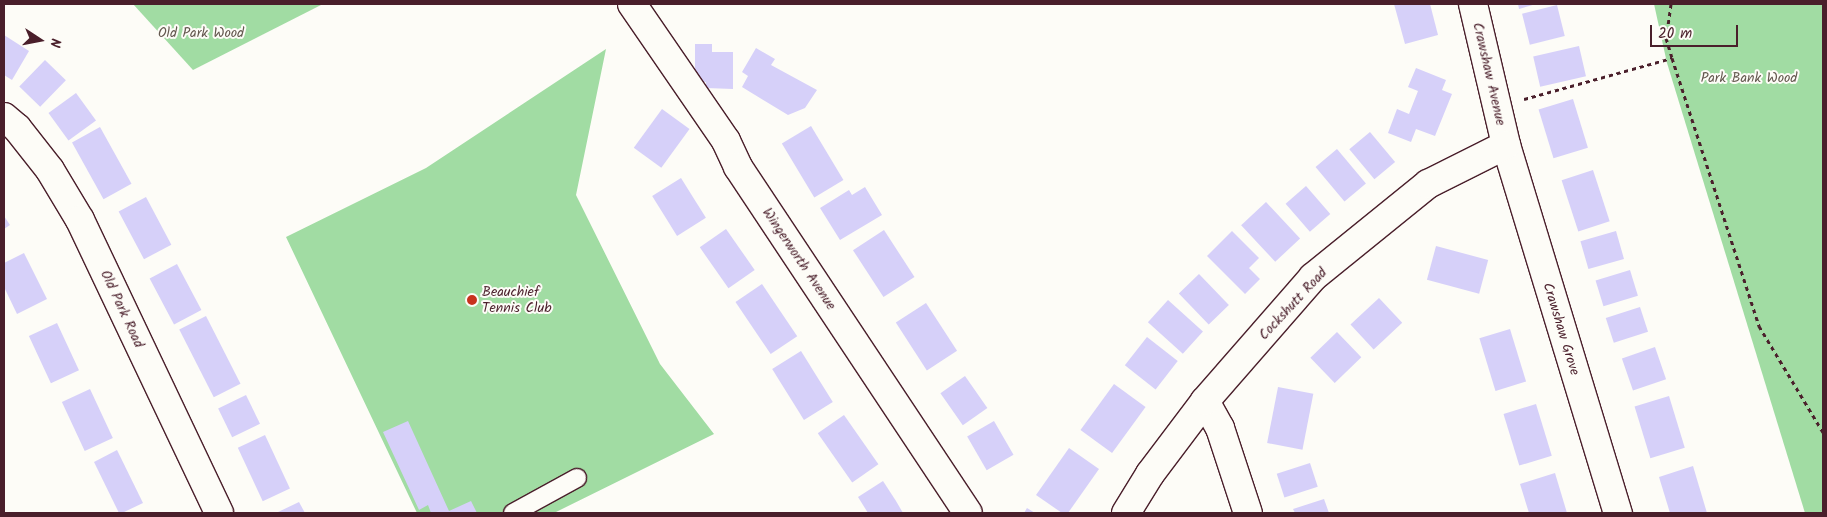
<!DOCTYPE html>
<style>
body{margin:0}
#map{position:relative;width:1827px;height:517px;overflow:hidden;background:#fdfcf7;font-family:Kalam,sans-serif}
div>[style]{position:absolute}
[style*='--x']{left:calc(var(--x)*1px);top:calc(var(--y)*1px);width:calc(var(--w)*1px);rotate:calc(var(--a)*1deg)}
.green>*{inset:0;background:#a1dca3}
.building>*{inset:0;background:#d6d0f9;transform-origin:0 0}
.path>*{height:3px;margin-top:-1.5px;transform-origin:0;background:repeating-linear-gradient(90deg,#4a1f2b 0 4px,transparent 0 8px)}
.roads{filter:drop-shadow(1px 0 #4a1f2b) drop-shadow(-1px 0 #4a1f2b) drop-shadow(0 1px #4a1f2b) drop-shadow(0 -1px #4a1f2b)}
.service>*{height:18px;margin:-9px;padding:0 9px;transform-origin:9px;border-radius:9px;background:#fdfcf7}
.minor>*{height:28px;margin:-14px;padding:0 14px;transform-origin:14px;border-radius:14px;background:#fdfcf7}
.dots>*{width:14px;height:14px;translate:-50% -50%;box-sizing:border-box;border:2px solid #fdfcf7;border-radius:50%}
span{translate:-50% -50%;white-space:nowrap;text-align:center;line-height:1.15;-webkit-text-stroke:4px #fdfcf7;paint-order:stroke}
.park-label{font-size:14px;color:#64584f}
.street-label{font-size:14px;color:#4a1f2b}
.poi-label{font-size:14px;color:#4a1f2b}
.left{translate:0 -50%;text-align:left}
.frame{position:absolute;inset:0;border:5px solid #4a1f2b;pointer-events:none}
.north{position:absolute;left:15px;top:15px;width:50px;height:50px;-webkit-text-stroke:4px #fdfcf7;paint-order:stroke;rotate:101deg;font-size:14px;font-weight:700;line-height:20px;text-align:center;color:#4a1f2b}
.north::after{content:'';display:block;margin:auto;width:18px;height:22px;background:#4a1f2b;clip-path:polygon(50% 0,100% 100%,50% 72%,0 100%)}
.scale{position:absolute;left:1650px;top:25px;width:88px;height:22px;box-sizing:border-box;border:2px solid #4a1f2b;border-top:0;padding-left:6px;font-size:15px;line-height:18px;white-space:nowrap;color:#4a1f2b;-webkit-text-stroke:4px #fdfcf7;paint-order:stroke}
</style>
<div id="map">
<div class="green">
<div style="clip-path:polygon(133px 4px,323px 4px,193px 70px)"></div>
<div style="clip-path:polygon(1654px 4px,1823px 4px,1823px 513px,1805px 513px,1667px 63px)"></div>
<div style="clip-path:polygon(606px 49px,576px 195px,660px 364px,714px 434px,554px 513px,417px 513px,286px 237px,426px 168px)"></div>
</div>
<div class="building">
<div style="clip-path:polygon(1394px 4px,1430px 4px,1438px 35px,1405px 44px)"></div>
<div style="clip-path:polygon(1518px 4px,1536px 4px,1519px 9px)"></div>
<div style="left:1557px;top:5px;width:32px;height:36px;rotate:76deg"></div>
<div style="clip-path:polygon(4px 35px,29px 51px,12px 80px,4px 75px)"></div>
<div style="clip-path:polygon(695px 44px,712px 44px,712px 52px,733px 52px,733px 89px,706px 88px,706px 82px,695px 82px)"></div>
<div style="left:1579px;top:46px;width:31px;height:47px;rotate:77deg"></div>
<div style="clip-path:polygon(756px 48px,775px 59px,771px 65px,817px 90px,805px 108px,788px 115px,742px 87px,748px 76px,742px 72px)"></div>
<div style="left:45px;top:60px;width:29px;height:37px;rotate:44deg"></div>
<div style="clip-path:polygon(1416px 68px,1446px 80px,1442px 90px,1452px 94px,1435px 136px,1416px 129px,1411px 142px,1388px 133px,1397px 109px,1409px 114px,1418px 91px,1408px 87px)"></div>
<div style="left:76px;top:93px;width:34px;height:34px;rotate:54deg"></div>
<div style="left:1573px;top:99px;width:51px;height:36px;rotate:73deg"></div>
<div style="left:662px;top:109px;width:34px;height:48px;rotate:36deg"></div>
<div style="left:811px;top:126px;width:63px;height:34px;rotate:59deg"></div>
<div style="left:100px;top:127px;width:65px;height:32px;rotate:61deg"></div>
<div style="left:1370px;top:132px;width:39px;height:27px;rotate:50deg"></div>
<div style="left:1337px;top:149px;width:45px;height:28px;rotate:50deg"></div>
<div style="left:1593px;top:170px;width:54px;height:33px;rotate:72deg"></div>
<div style="left:681px;top:178px;width:47px;height:34px;rotate:58deg"></div>
<div style="left:1306px;top:186px;width:37px;height:27px;rotate:49deg"></div>
<div style="clip-path:polygon(865px 187px,882px 215px,840px 240px,820px 208px,849px 190px,852px 195px)"></div>
<div style="left:146px;top:197px;width:54px;height:31px;rotate:62deg"></div>
<div style="left:1266px;top:202px;width:50px;height:34px;rotate:47deg"></div>
<div style="clip-path:polygon(4px 216px,10px 225px,4px 229px)"></div>
<div style="left:726px;top:229px;width:50px;height:32px;rotate:55deg"></div>
<div style="left:884px;top:230px;width:56px;height:37px;rotate:57deg"></div>
<div style="clip-path:polygon(1232px 231px,1259px 258px,1249px 268px,1260px 279px,1245px 294px,1207px 256px)"></div>
<div style="left:1616px;top:231px;width:29px;height:37px;rotate:74deg"></div>
<div style="left:1436px;top:246px;width:54px;height:35px;rotate:15deg"></div>
<div style="clip-path:polygon(24px 253px,47px 299px,17px 314px,4px 287px,4px 263px)"></div>
<div style="left:177px;top:264px;width:52px;height:31px;rotate:62deg"></div>
<div style="left:1630px;top:270px;width:27px;height:36px;rotate:73deg"></div>
<div style="left:1199px;top:274px;width:43px;height:28px;rotate:46deg"></div>
<div style="left:762px;top:284px;width:63px;height:32px;rotate:56deg"></div>
<div style="left:1379px;top:298px;width:34px;height:39px;rotate:47deg"></div>
<div style="left:1168px;top:300px;width:47px;height:30px;rotate:42deg"></div>
<div style="left:926px;top:303px;width:57px;height:36px;rotate:57deg"></div>
<div style="left:1640px;top:307px;width:26px;height:36px;rotate:72deg"></div>
<div style="left:206px;top:316px;width:76px;height:30px;rotate:63deg"></div>
<div style="left:57px;top:323px;width:52px;height:31px;rotate:65deg"></div>
<div style="left:1510px;top:329px;width:55px;height:32px;rotate:73deg"></div>
<div style="left:1337px;top:332px;width:35px;height:37px;rotate:46deg"></div>
<div style="left:1147px;top:337px;width:39px;height:36px;rotate:38deg"></div>
<div style="left:1655px;top:347px;width:34px;height:35px;rotate:71deg"></div>
<div style="left:801px;top:351px;width:60px;height:34px;rotate:58deg"></div>
<div style="left:965px;top:376px;width:39px;height:30px;rotate:55deg"></div>
<div style="left:1114px;top:384px;width:39px;height:57px;rotate:36deg"></div>
<div style="left:1278px;top:387px;width:36px;height:57px;rotate:11deg"></div>
<div style="left:90px;top:389px;width:54px;height:31px;rotate:65deg"></div>
<div style="left:246px;top:395px;width:32px;height:31px;rotate:64deg"></div>
<div style="left:1669px;top:396px;width:54px;height:36px;rotate:73deg"></div>
<div style="left:1536px;top:404px;width:54px;height:34px;rotate:73deg"></div>
<div style="left:844px;top:415px;width:60px;height:32px;rotate:55deg"></div>
<div style="clip-path:polygon(408px 421px,449px 511px,471px 501px,477px 513px,431px 513px,428px 505px,419px 510px,383px 432px)"></div>
<div style="left:994px;top:421px;width:39px;height:31px;rotate:60deg"></div>
<div style="left:265px;top:435px;width:59px;height:30px;rotate:65deg"></div>
<div style="clip-path:polygon(1069px 448px,1099px 469px,1068px 513px,1062px 513px,1036px 495px)"></div>
<div style="clip-path:polygon(117px 450px,143px 503px,122px 513px,119px 513px,94px 462px)"></div>
<div style="left:1310px;top:463px;width:25px;height:35px;rotate:72deg"></div>
<div style="clip-path:polygon(1693px 466px,1707px 513px,1670px 513px,1659px 477px)"></div>
<div style="clip-path:polygon(1555px 473px,1567px 513px,1529px 513px,1520px 484px)"></div>
<div style="clip-path:polygon(883px 481px,896px 501px,903px 513px,868px 513px,858px 497px)"></div>
<div style="clip-path:polygon(1324px 499px,1329px 513px,1295px 513px,1293px 509px)"></div>
<div style="clip-path:polygon(299px 502px,305px 513px,276px 513px)"></div>
<div style="clip-path:polygon(1027px 508px,1035px 513px,1024px 513px)"></div>
</div>
<div class="path">
<div style="--x:1671;--y:4;--w:34;--a:98"></div>
<div style="--x:1666;--y:38;--w:21;--a:73"></div>
<div style="--x:1672;--y:58;--w:282;--a:72"></div>
<div style="--x:1759;--y:326;--w:124;--a:58.9"></div>
<div style="--x:1524;--y:99;--w:154;--a:-15.5"></div>
</div>
<div class="roads">
<div class="service">
<div style="--x:513;--y:513;--w:73;--a:-28.7"></div>
</div>
<div class="minor">
<div style="--x:632;--y:4;--w:166;--a:55.5"></div>
<div style="--x:726;--y:141;--w:29;--a:65"></div>
<div style="--x:738;--y:167;--w:415;--a:56.4"></div>
<div style="--x:1473;--y:4;--w:145;--a:76.8"></div>
<div style="--x:1506;--y:145;--w:385;--a:73.1"></div>
<div style="--x:4;--y:117;--w:17;--a:40"></div>
<div style="--x:17;--y:128;--w:53;--a:51.8"></div>
<div style="--x:50;--y:170;--w:58;--a:59"></div>
<div style="--x:80;--y:220;--w:324;--a:64.6"></div>
<div style="--x:1205;--y:401;--w:31;--a:61"></div>
<div style="--x:1220;--y:428;--w:89;--a:71.8"></div>
<div style="--x:1126;--y:513;--w:46;--a:-58.4"></div>
<div style="--x:1150;--y:474;--w:91;--a:-53"></div>
<div style="--x:1205;--y:401;--w:164;--a:-48.9"></div>
<div style="--x:1313;--y:277;--w:148;--a:-39"></div>
<div style="--x:1428;--y:184;--w:87;--a:-26.6"></div>
</div>
</div>
<div class="dots">
<div style="left:472px;top:300px;background:#c8321e"></div>
</div>
<div class="park-label">
<span style="left:201px;top:33px">Old Park Wood</span>
<span style="left:1749px;top:78px">Park Bank Wood</span>
</div>
<div class="street-label">
<span style="left:1489px;top:74px;rotate:77deg">Crawshaw Avenue</span>
<span style="left:799px;top:259px;rotate:56deg">Wingerworth Avenue</span>
<span style="left:1293px;top:304px;rotate:-47deg">Cockshutt Road</span>
<span style="left:122px;top:309px;rotate:65deg">Old Park Road</span>
<span style="left:1561px;top:329px;rotate:73deg">Crawshaw Grove</span>
</div>
<div class="poi-label">
<span class="left" style="left:482px;top:300px">Beauchief<br>Tennis Club</span>
</div>
<div class="frame"></div>
<div class="north">N</div>
<div class="scale">20 m</div>
</div>
